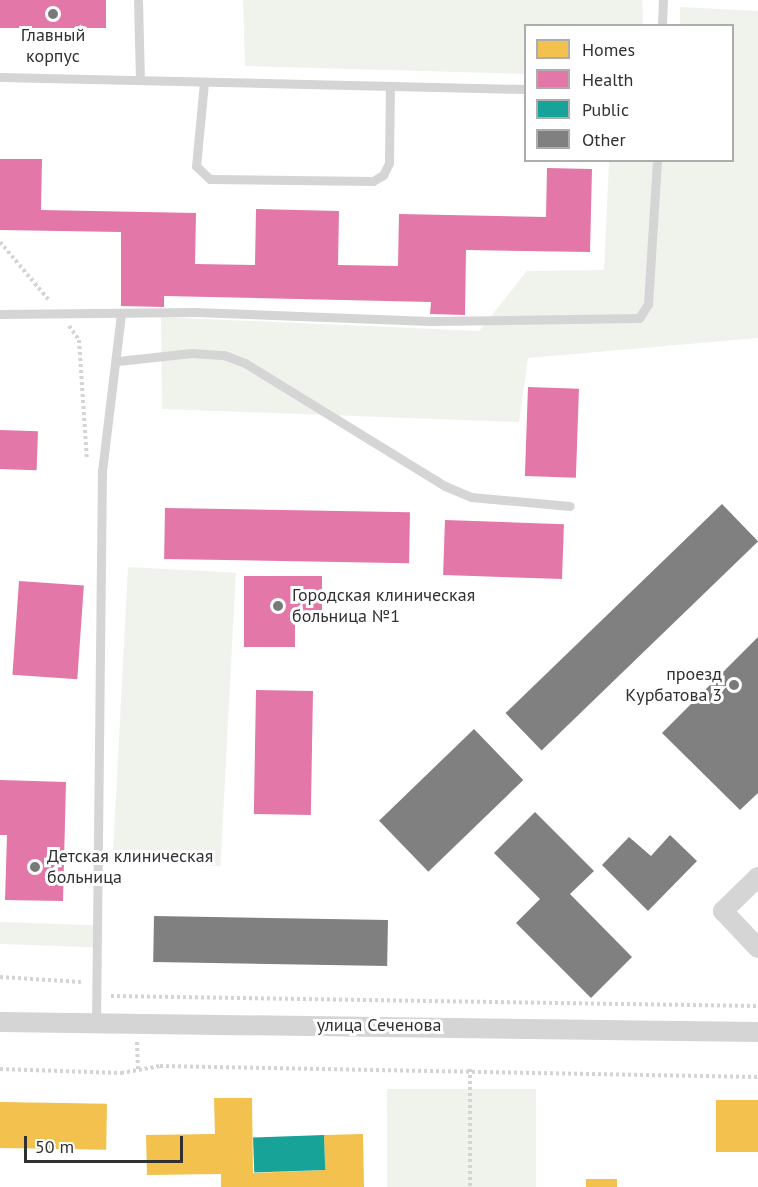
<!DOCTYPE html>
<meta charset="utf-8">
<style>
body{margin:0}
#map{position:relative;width:758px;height:1187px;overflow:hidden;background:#fff;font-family:"PT Sans",sans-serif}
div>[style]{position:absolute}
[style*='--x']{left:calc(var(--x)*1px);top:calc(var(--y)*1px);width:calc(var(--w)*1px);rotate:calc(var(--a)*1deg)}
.green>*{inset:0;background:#f0f3ec;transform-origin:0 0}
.homes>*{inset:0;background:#f2c14e;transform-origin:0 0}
.health>*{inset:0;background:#e377a8;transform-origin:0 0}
.public>*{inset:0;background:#17a398;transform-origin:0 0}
.building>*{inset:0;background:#808080;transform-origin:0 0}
.path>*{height:4px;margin-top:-2px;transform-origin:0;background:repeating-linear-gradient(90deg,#d4d4d4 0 3px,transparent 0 6px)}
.service>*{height:9px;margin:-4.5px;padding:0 4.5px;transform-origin:4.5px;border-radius:4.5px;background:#d5d5d5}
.minor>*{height:20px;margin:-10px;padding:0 10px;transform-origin:10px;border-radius:10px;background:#d5d5d5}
.dots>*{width:16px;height:16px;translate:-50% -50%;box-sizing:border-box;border:3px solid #fff;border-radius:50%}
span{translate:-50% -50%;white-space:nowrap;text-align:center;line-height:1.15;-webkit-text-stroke:6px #fff;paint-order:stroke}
.poi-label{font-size:18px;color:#313131}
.left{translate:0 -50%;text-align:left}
.right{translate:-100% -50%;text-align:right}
.street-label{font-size:18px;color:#313131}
.legend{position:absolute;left:524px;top:24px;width:210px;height:138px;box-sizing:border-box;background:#fff;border:2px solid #adadad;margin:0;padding:8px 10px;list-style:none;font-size:18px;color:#313131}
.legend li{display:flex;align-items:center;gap:12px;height:30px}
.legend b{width:30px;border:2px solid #adadad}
.scale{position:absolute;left:24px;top:1136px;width:159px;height:27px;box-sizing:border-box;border:3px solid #313131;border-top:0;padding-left:8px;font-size:18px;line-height:21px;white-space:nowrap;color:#313131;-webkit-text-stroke:4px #fff;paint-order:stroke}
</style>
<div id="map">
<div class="green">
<div style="clip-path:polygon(243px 0,642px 0,643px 25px,526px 26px,525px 74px,245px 66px)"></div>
<div style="clip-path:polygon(680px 7px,758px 11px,758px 338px,528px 358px,519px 422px,162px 409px,161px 317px,479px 331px,527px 271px,604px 270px,609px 161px,732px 160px,732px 26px,680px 25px)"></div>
<div style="left:128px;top:567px;width:108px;height:294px;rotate:3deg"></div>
<div style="left:0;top:922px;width:96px;height:22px;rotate:2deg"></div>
<div style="left:387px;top:1089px;width:149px;height:98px"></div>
</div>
<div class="homes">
<div style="clip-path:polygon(214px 1098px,252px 1098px,253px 1173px,325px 1170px,324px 1135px,363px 1134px,364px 1187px,221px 1187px,221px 1174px,147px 1175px,146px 1135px,215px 1134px)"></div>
<div style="left:716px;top:1100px;width:42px;height:52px"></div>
<div style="left:0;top:1102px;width:107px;height:46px;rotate:1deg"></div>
<div style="left:617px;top:1179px;width:8px;height:31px;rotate:90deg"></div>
</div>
<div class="health">
<div style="left:0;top:0;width:106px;height:28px"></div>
<div style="clip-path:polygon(0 159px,42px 159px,41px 210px,196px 213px,195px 264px,255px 265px,256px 209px,339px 211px,338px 265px,398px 266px,399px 214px,546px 217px,547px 168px,592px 169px,590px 252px,466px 250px,465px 315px,430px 314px,431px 302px,164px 296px,164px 307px,121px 306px,121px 232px,0 230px)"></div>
<div style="left:528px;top:387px;width:51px;height:89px;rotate:2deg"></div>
<div style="left:0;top:430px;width:38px;height:39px;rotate:2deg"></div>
<div style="left:165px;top:508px;width:245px;height:51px;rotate:1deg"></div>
<div style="left:445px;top:520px;width:119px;height:55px;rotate:2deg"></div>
<div style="clip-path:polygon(244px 576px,322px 576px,322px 618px,295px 618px,295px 647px,244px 647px)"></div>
<div style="left:19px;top:581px;width:65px;height:94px;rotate:4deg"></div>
<div style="left:256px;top:690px;width:57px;height:124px;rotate:1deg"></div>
<div style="clip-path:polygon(0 780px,66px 782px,63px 901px,5px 900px,7px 835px,0 835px)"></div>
</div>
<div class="public">
<div style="left:324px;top:1135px;width:35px;height:71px;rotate:88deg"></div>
</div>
<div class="building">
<div style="left:722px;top:504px;width:52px;height:301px;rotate:46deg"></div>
<div style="clip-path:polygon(758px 637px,758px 793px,740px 810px,662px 733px)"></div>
<div style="left:474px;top:729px;width:71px;height:132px;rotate:46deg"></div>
<div style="clip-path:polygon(535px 812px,594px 871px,570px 894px,632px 957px,591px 998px,516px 923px,540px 899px,494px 853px)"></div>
<div style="clip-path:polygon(670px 835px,697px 861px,648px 911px,602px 865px,629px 837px,651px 856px)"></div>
<div style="left:154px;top:916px;width:234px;height:46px;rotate:1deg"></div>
</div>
<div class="path">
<div style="--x:0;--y:242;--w:75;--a:49.9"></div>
<div style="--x:69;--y:326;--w:17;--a:54"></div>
<div style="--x:79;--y:340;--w:120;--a:86.2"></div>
<div style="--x:0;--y:977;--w:81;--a:3.5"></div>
<div style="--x:111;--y:996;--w:647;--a:0.89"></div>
<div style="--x:137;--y:1042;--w:29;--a:88"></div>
<div style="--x:0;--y:1069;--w:121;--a:1.9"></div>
<div style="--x:121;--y:1073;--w:40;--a:-10"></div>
<div style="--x:160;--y:1066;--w:598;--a:1.05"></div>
<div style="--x:470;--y:1069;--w:118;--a:90"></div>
</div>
<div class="service">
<div style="--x:138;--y:0;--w:80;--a:88.6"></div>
<div style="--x:662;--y:26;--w:26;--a:-88"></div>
<div style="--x:0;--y:77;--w:526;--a:1.31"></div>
<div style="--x:204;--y:82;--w:84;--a:95.4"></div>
<div style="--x:196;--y:166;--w:19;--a:43"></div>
<div style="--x:210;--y:179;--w:163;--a:0.7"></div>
<div style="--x:373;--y:181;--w:12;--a:-31"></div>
<div style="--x:383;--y:175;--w:13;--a:-63"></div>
<div style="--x:389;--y:163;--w:77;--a:-89.3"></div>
<div style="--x:0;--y:314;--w:195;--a:-0.6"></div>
<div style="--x:195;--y:312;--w:235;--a:2.2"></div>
<div style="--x:430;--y:321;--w:209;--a:-0.8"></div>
<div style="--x:639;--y:318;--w:17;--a:-57"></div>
<div style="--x:648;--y:304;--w:144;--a:-86.4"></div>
<div style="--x:118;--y:361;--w:74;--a:-6.2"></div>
<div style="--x:192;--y:353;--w:32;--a:4"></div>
<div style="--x:224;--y:355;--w:22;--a:21"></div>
<div style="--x:245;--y:363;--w:235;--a:31.6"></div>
<div style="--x:445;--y:486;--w:28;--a:23"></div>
<div style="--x:471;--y:497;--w:99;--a:5.2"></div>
<div style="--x:96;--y:1024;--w:553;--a:-89.38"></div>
<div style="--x:102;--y:471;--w:158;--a:-83.1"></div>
</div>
<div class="minor">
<div style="--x:758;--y:877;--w:49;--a:135.8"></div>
<div style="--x:723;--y:911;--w:51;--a:46.6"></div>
<div style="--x:0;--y:1022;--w:758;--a:0.76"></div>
</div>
<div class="dots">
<div style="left:53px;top:14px;background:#797979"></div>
<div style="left:278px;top:606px;background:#797979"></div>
<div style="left:734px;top:685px;background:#797979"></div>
<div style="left:35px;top:867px;background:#797979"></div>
</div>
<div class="poi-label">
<span style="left:53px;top:46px">Главный<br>корпус</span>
<span class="left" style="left:292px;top:606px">Городская клиническая<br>больница №1</span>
<span class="right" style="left:722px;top:685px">проезд<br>Курбатова 3</span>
<span class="left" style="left:47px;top:867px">Детская клиническая<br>больница</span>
</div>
<div class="street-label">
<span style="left:379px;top:1025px">улица Сеченова</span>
</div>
<ul class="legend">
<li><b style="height:16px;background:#f2c14e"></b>Homes</li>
<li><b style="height:16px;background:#e377a8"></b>Health</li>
<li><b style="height:16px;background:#17a398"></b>Public</li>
<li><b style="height:16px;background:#808080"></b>Other</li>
</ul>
<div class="scale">50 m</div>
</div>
